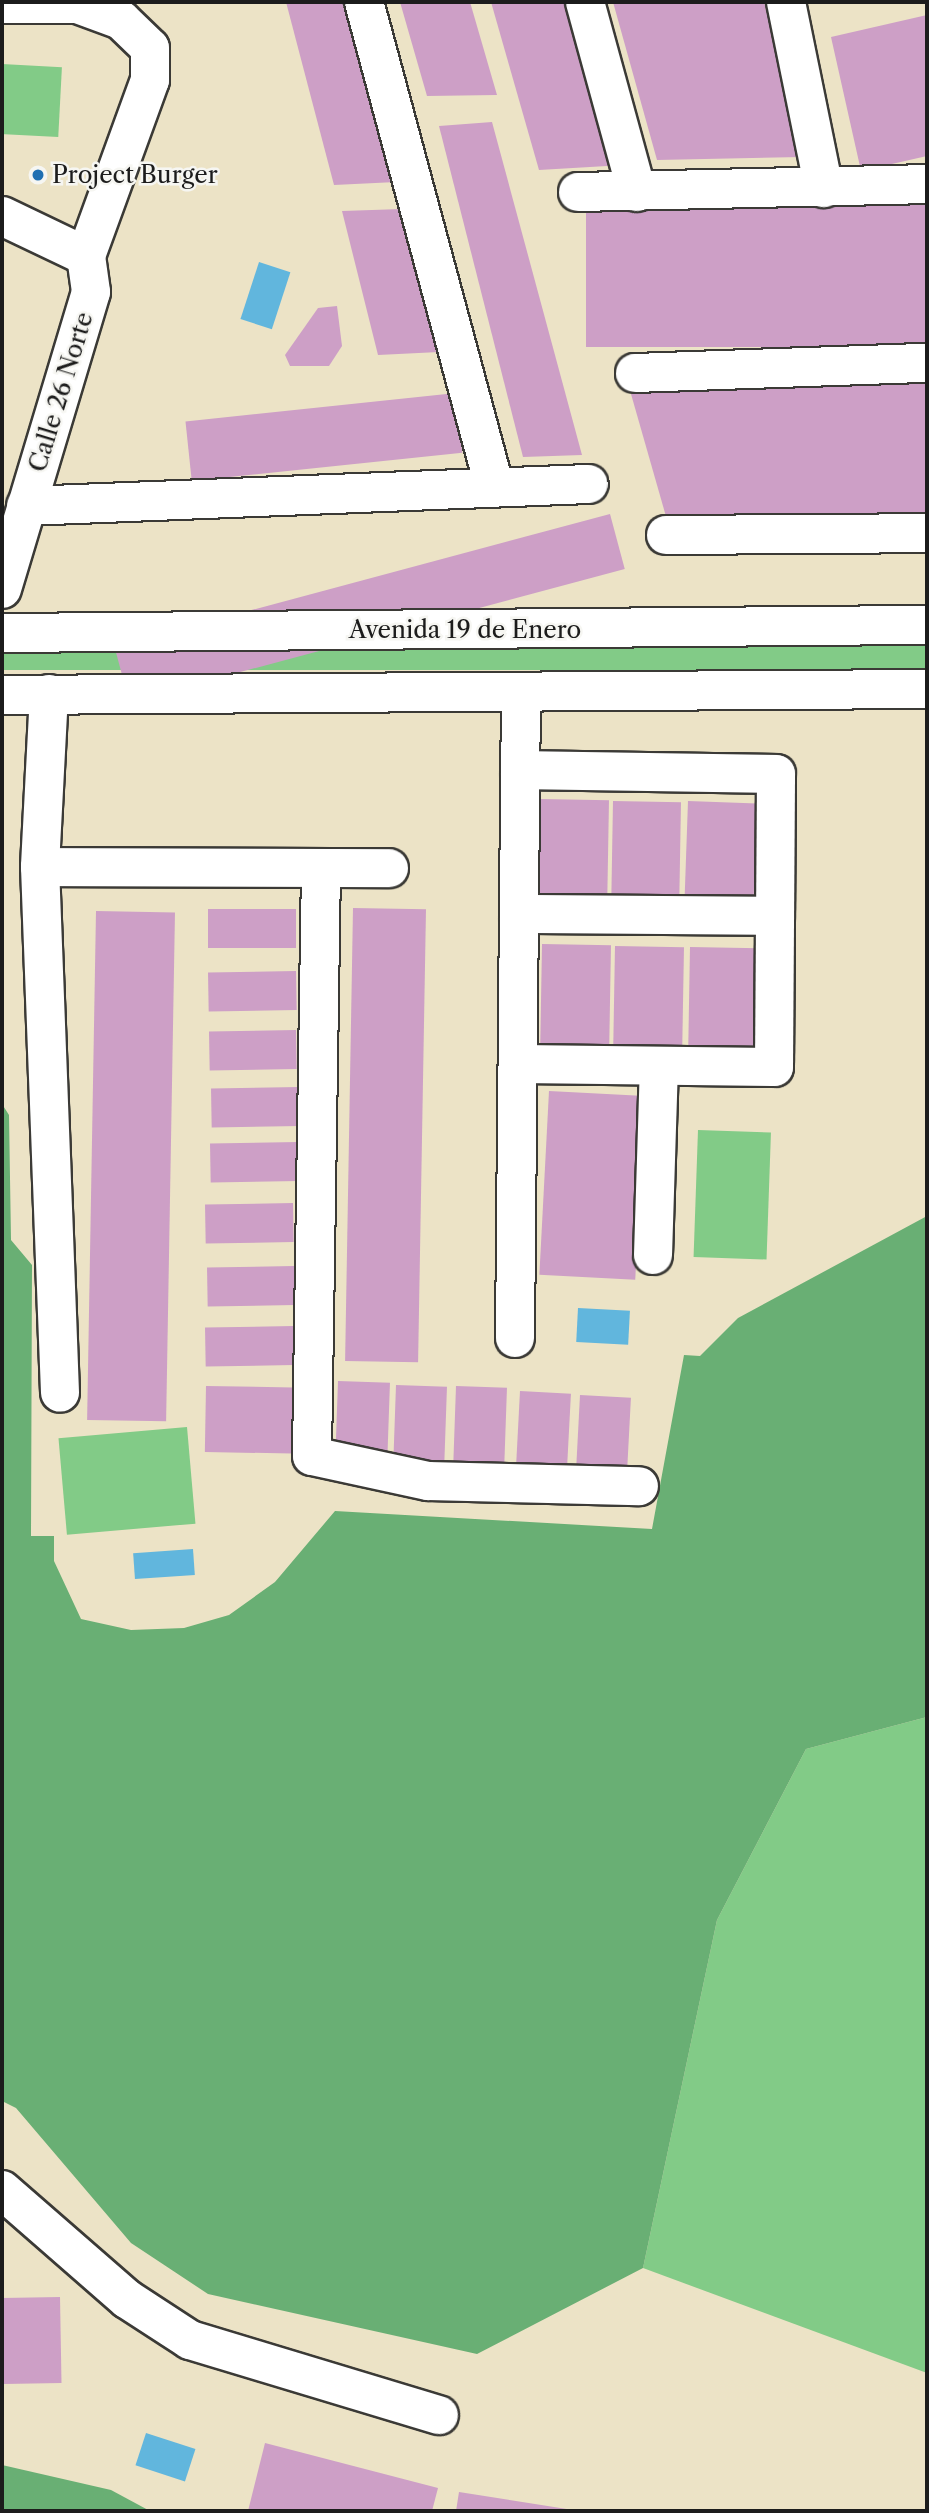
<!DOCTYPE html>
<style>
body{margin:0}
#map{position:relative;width:929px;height:2513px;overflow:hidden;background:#ece3c6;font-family:"Libre Caslon Text",serif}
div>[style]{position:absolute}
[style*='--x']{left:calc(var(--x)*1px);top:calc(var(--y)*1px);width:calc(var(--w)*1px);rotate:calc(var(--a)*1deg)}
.green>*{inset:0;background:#82cb87;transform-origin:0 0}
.forest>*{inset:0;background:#69af74}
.water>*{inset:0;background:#61b6dd;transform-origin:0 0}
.building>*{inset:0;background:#cd9fc6;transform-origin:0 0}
.roads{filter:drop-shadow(2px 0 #3b3a36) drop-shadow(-2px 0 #3b3a36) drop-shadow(0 2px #3b3a36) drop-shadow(0 -2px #3b3a36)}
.minor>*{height:38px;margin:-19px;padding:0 19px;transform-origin:19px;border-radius:19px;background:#fff}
.major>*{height:38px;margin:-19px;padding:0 19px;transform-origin:19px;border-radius:19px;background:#fff}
.dots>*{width:19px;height:19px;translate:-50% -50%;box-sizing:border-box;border:4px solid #f6f6f2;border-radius:50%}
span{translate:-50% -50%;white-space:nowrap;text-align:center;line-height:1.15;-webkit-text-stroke:5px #f6f6f2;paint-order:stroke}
.poi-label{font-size:24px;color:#1c1c1c}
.left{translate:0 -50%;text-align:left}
.street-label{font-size:24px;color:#1c1c1c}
.frame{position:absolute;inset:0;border:4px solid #1c1c1c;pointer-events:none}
</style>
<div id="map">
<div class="green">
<div style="left:2px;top:64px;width:60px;height:70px;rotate:3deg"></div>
<div style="left:927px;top:644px;width:26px;height:925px;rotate:90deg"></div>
<div style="left:698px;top:1130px;width:73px;height:127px;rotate:2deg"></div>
<div style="left:187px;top:1427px;width:97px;height:129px;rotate:85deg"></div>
<div style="clip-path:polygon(927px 1717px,927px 2373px,643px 2268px,717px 1920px,806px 1749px)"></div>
</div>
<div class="forest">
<div style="clip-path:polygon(2px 1104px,9px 1115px,11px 1240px,32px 1265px,31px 1536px,54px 1536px,54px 1561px,81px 1619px,131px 1630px,184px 1628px,229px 1615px,275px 1582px,335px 1511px,652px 1529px,684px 1355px,700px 1356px,738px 1318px,927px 1216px,927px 1717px,806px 1749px,717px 1920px,643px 2268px,477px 2354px,208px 2294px,131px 2243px,16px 2108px,2px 2101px)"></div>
<div style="clip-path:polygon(2px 2465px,111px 2490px,150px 2511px,2px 2511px)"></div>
</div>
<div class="water">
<div style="left:259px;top:262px;width:33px;height:60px;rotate:18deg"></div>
<div style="left:578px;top:1308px;width:52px;height:34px;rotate:3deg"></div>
<div style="left:193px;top:1549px;width:26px;height:60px;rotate:86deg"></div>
<div style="left:146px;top:2433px;width:52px;height:34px;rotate:18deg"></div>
</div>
<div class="building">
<div style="clip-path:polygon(286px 2px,346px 2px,396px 182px,334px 185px)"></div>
<div style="clip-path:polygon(400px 2px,470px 2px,497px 95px,427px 96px)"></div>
<div style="clip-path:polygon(491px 2px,579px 2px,624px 165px,539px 170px)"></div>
<div style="clip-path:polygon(613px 2px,764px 2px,802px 157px,657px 160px)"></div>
<div style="clip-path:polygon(927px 15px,927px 156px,861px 171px,831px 37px)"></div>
<div style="clip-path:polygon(492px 122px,582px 455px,523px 457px,439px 126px)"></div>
<div style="left:927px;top:202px;width:145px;height:341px;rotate:90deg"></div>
<div style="clip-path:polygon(402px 209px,439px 352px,378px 355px,342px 211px)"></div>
<div style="clip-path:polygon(337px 306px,342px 346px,329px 366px,290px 366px,285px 355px,318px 308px)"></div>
<div style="clip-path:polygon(927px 379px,927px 521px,669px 527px,631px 394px)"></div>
<div style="left:456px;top:393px;width:60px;height:272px;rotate:84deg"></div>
<div style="left:610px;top:514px;width:57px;height:513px;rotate:75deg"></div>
<div style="left:540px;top:799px;width:69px;height:101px;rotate:1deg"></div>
<div style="left:613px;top:801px;width:68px;height:101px;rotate:1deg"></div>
<div style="left:688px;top:801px;width:69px;height:101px;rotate:2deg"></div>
<div style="left:353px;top:908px;width:73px;height:453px;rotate:1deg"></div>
<div style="left:296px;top:909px;width:39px;height:88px;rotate:90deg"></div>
<div style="left:96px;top:911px;width:79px;height:509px;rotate:1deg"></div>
<div style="left:542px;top:944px;width:69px;height:101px;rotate:1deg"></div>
<div style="left:615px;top:946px;width:69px;height:101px;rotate:1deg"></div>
<div style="left:690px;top:947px;width:69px;height:100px;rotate:1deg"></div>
<div style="left:296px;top:971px;width:39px;height:88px;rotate:89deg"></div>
<div style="left:296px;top:1030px;width:39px;height:87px;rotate:89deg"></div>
<div style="left:299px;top:1087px;width:39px;height:88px;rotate:89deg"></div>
<div style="left:549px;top:1091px;width:96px;height:184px;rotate:3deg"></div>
<div style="left:298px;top:1142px;width:39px;height:88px;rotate:89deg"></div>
<div style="left:293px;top:1203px;width:39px;height:88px;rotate:89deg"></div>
<div style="left:294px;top:1266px;width:39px;height:87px;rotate:89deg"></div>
<div style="left:293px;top:1326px;width:39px;height:88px;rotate:89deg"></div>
<div style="left:338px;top:1381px;width:52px;height:77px;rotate:2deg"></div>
<div style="left:396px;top:1385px;width:51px;height:76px;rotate:2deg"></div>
<div style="left:206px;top:1386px;width:87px;height:66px;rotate:1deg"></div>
<div style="left:456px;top:1386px;width:51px;height:77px;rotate:2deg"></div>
<div style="left:520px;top:1391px;width:51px;height:77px;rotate:3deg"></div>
<div style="left:580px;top:1395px;width:51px;height:77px;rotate:3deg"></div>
<div style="left:60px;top:2297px;width:86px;height:58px;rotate:89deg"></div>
<div style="clip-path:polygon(265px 2443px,438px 2488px,432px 2511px,248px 2511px)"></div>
<div style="clip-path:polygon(459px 2492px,573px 2510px,573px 2511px,456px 2511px)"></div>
</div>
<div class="roads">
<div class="minor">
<div style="--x:364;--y:2;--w:500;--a:74.94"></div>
<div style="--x:585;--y:2;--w:197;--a:74.7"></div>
<div style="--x:786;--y:2;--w:190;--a:78.5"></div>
<div style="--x:2;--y:4;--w:75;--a:0"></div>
<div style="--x:77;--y:4;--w:47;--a:20"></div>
<div style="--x:121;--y:20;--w:40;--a:44"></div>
<div style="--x:150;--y:48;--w:32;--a:90"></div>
<div style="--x:150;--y:80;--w:187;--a:110"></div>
<div style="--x:86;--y:256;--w:36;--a:82"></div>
<div style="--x:91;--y:292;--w:310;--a:106.7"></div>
<div style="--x:578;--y:192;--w:349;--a:-1.3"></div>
<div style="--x:2;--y:216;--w:93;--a:25.5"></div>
<div style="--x:635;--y:373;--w:292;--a:-2"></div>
<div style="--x:26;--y:506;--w:563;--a:-2.24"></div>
<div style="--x:666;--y:535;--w:261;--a:-0.4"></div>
<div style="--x:49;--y:694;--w:173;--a:93"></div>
<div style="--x:40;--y:867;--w:526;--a:87.82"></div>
<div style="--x:40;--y:867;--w:349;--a:0.2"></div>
<div style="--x:321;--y:868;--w:588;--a:90.88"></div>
<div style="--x:312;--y:1456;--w:119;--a:12.2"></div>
<div style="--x:428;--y:1481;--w:211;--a:1.4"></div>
<div style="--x:519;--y:914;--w:256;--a:0.4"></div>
<div style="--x:518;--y:1064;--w:256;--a:0.7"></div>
<div style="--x:774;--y:1067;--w:293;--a:-89.6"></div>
<div style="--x:776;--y:774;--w:256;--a:-179.1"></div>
<div style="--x:653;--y:1255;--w:189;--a:-88.2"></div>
<div style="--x:515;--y:1338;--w:644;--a:-89.47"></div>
<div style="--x:2;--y:2190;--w:166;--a:41.1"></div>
<div style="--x:127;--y:2299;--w:75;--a:33.1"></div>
<div style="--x:190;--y:2340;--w:260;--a:16.8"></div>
</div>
<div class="major">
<div style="--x:2;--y:633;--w:925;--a:-0.5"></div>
<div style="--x:2;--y:695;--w:925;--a:-0.37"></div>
</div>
</div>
<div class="dots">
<div style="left:38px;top:175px;background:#1f6fb2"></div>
</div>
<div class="poi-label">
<span class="left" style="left:52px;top:175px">Project Burger</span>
</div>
<div class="street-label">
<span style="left:61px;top:392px;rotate:-73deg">Calle 26 Norte</span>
<span style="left:465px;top:630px">Avenida 19 de Enero</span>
</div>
<div class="frame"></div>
</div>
